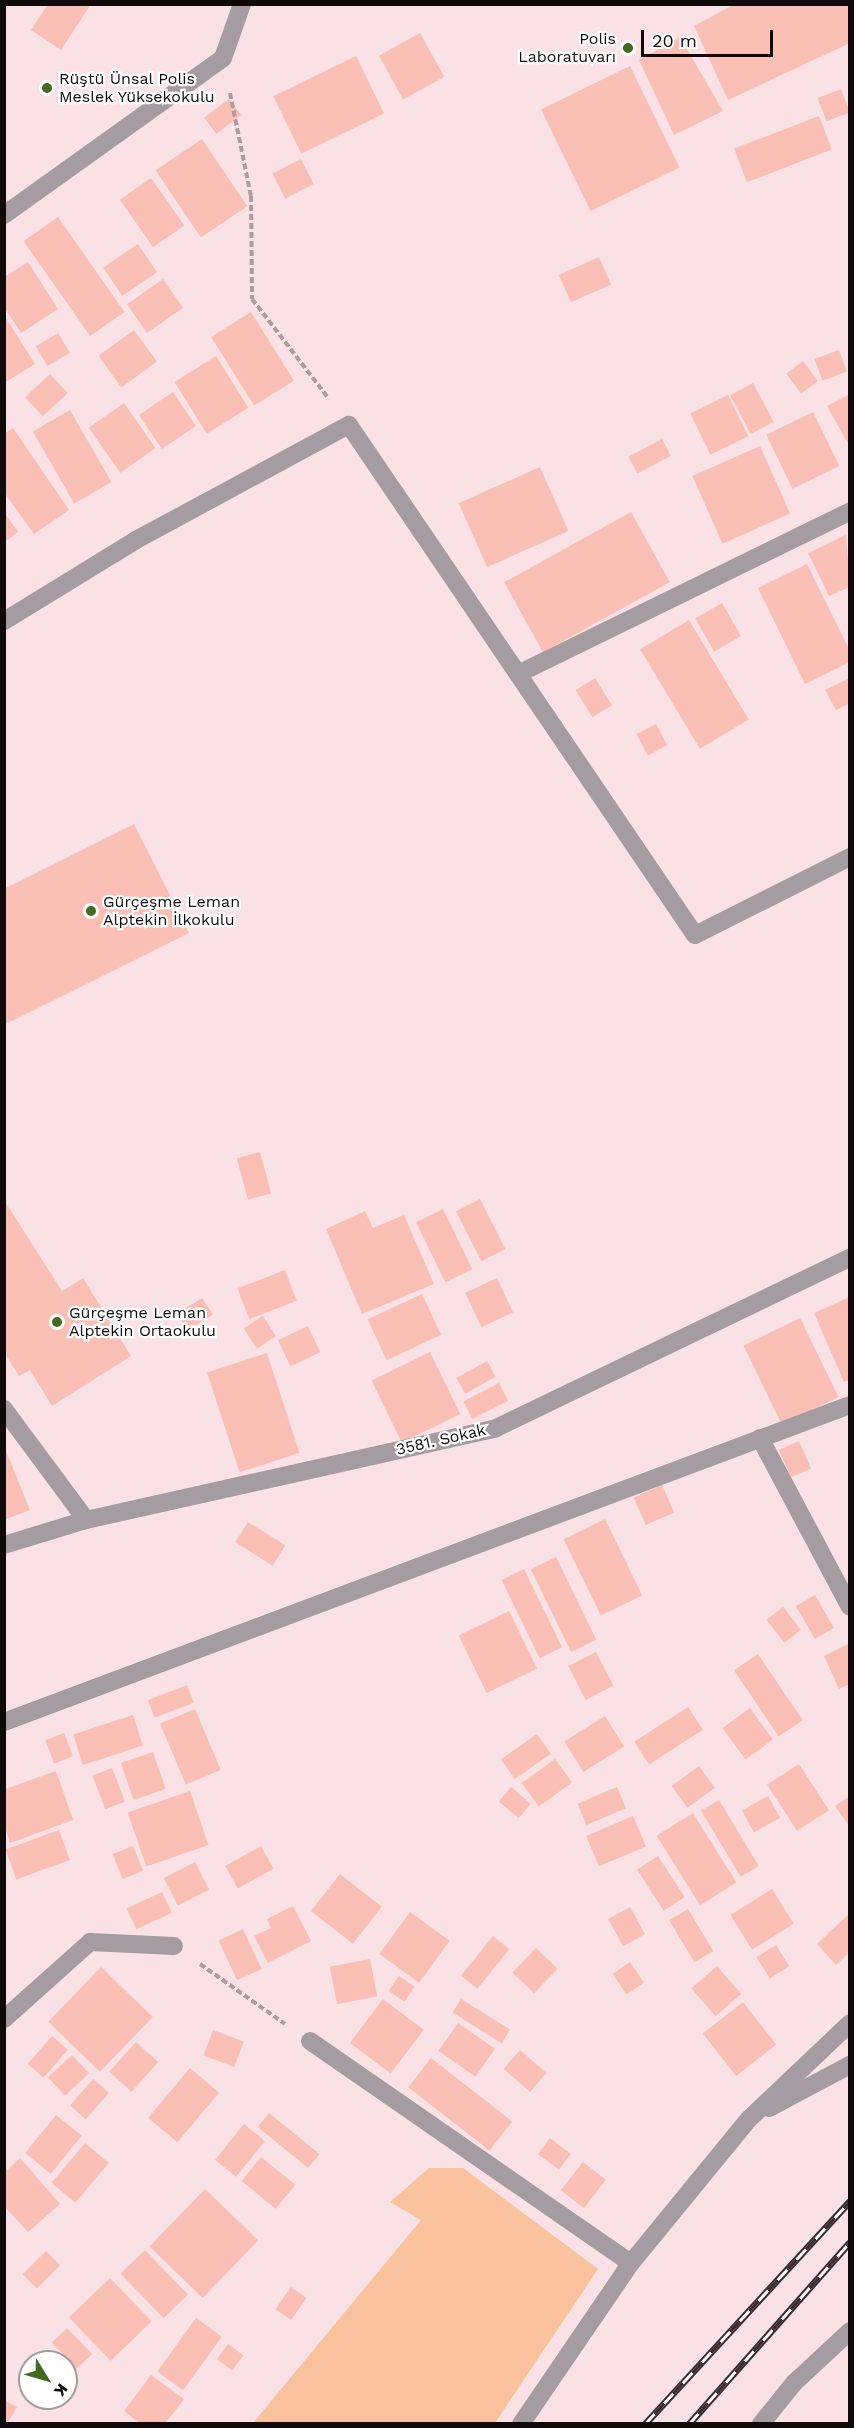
<!DOCTYPE html>
<meta charset="utf-8">
<style>
body{margin:0}
#map{position:relative;width:854px;height:2428px;overflow:hidden;background:#f9e1e5;font-family:"Work Sans",sans-serif}
div>[style]{position:absolute}
[style*='--x']{left:calc(var(--x)*1px);top:calc(var(--y)*1px);width:calc(var(--w)*1px);rotate:calc(var(--a)*1deg)}
.green>*{inset:0;background:#f9c29d}
.building>*{inset:0;background:#f9bfb5;transform-origin:0 0}
.path>*{height:4px;margin-top:-2px;transform-origin:0;background:repeating-linear-gradient(90deg,#ae9c9f 0 6px,transparent 0 9px)}
.minor>*{height:18px;margin:-9px;padding:0 9px;transform-origin:9px;border-radius:9px;background:#a49ca1}
.rail>*{height:7px;margin-top:-3.5px;transform-origin:0;background:repeating-linear-gradient(90deg,#fff 0 14px,#362c2e 0 28px);box-sizing:border-box;border-block:2px solid #362c2e}
.dots>*{width:16px;height:16px;translate:-50% -50%;box-sizing:border-box;border:3px solid #fff;border-radius:50%}
span{translate:-50% -50%;white-space:nowrap;text-align:center;line-height:1.15;-webkit-text-stroke:4.5px #fff;paint-order:stroke}
.poi-label{font-size:16px;color:#110a0b}
.right{translate:-100% -50%;text-align:right}
.left{translate:0 -50%;text-align:left}
.street-label{font-size:16px;color:#110a0b}
.frame{position:absolute;inset:0;border:6px solid #110a0b;pointer-events:none}
.north{position:absolute;left:18px;top:2350px;width:60px;height:60px;box-sizing:border-box;background:#fff;border:2px solid #a09d9d;border-radius:50%;rotate:127deg;font-size:16px;font-weight:700;line-height:24px;text-align:center;color:#110a0b}
.north::after{content:'';display:block;margin:auto;width:21px;height:27px;background:#446922;clip-path:polygon(50% 0,100% 100%,50% 72%,0 100%)}
.scale{position:absolute;left:641px;top:30px;width:132px;height:27px;box-sizing:border-box;border:3px solid #110a0b;border-top:0;padding-left:8px;font-size:18px;line-height:21px;white-space:nowrap;color:#110a0b;-webkit-text-stroke:4px #fff;paint-order:stroke}
</style>
<div id="map">
<div class="green">
<div style="clip-path:polygon(429px 2168px,463px 2168px,598px 2269px,495px 2423px,253px 2423px,421px 2220px,390px 2202px)"></div>
</div>
<div class="building">
<div style="clip-path:polygon(48px 4px,91px 4px,61px 50px,31px 30px)"></div>
<div style="clip-path:polygon(735px 4px,850px 4px,850px 43px,728px 100px,694px 26px)"></div>
<div style="left:420px;top:33px;width:50px;height:47px;rotate:61deg"></div>
<div style="clip-path:polygon(680px 37px,723px 111px,674px 135px,639px 60px)"></div>
<div style="left:356px;top:56px;width:64px;height:92px;rotate:64deg"></div>
<div style="left:630px;top:66px;width:113px;height:99px;rotate:64deg"></div>
<div style="left:841px;top:89px;width:25px;height:25px;rotate:69deg"></div>
<div style="left:229px;top:99px;width:20px;height:31px;rotate:53deg"></div>
<div style="left:819px;top:116px;width:36px;height:91px;rotate:69deg"></div>
<div style="left:202px;top:139px;width:81px;height:56px;rotate:56deg"></div>
<div style="left:301px;top:159px;width:28px;height:32px;rotate:63deg"></div>
<div style="left:151px;top:178px;width:58px;height:38px;rotate:55deg"></div>
<div style="left:58px;top:217px;width:116px;height:42px;rotate:55deg"></div>
<div style="left:138px;top:244px;width:34px;height:42px;rotate:56deg"></div>
<div style="left:599px;top:257px;width:30px;height:44px;rotate:66deg"></div>
<div style="clip-path:polygon(28px 262px,58px 309px,21px 333px,4px 307px,4px 277px)"></div>
<div style="left:163px;top:279px;width:35px;height:44px;rotate:55deg"></div>
<div style="left:251px;top:312px;width:81px;height:47px;rotate:58deg"></div>
<div style="clip-path:polygon(4px 315px,35px 364px,4px 383px)"></div>
<div style="left:134px;top:330px;width:39px;height:44px;rotate:54deg"></div>
<div style="left:58px;top:333px;width:23px;height:26px;rotate:59deg"></div>
<div style="left:839px;top:350px;width:23px;height:26px;rotate:70deg"></div>
<div style="left:216px;top:356px;width:61px;height:49px;rotate:58deg"></div>
<div style="left:803px;top:361px;width:25px;height:21px;rotate:53deg"></div>
<div style="left:50px;top:374px;width:26px;height:34px;rotate:47deg"></div>
<div style="left:753px;top:383px;width:44px;height:26px;rotate:62deg"></div>
<div style="left:173px;top:392px;width:41px;height:41px;rotate:56deg"></div>
<div style="clip-path:polygon(850px 394px,850px 447px,827px 406px)"></div>
<div style="left:728px;top:395px;width:46px;height:42px;rotate:64deg"></div>
<div style="left:124px;top:403px;width:55px;height:43px;rotate:55deg"></div>
<div style="left:70px;top:410px;width:83px;height:43px;rotate:60deg"></div>
<div style="left:813px;top:412px;width:60px;height:52px;rotate:64deg"></div>
<div style="clip-path:polygon(13px 428px,69px 510px,34px 534px,4px 492px,4px 434px)"></div>
<div style="left:662px;top:439px;width:19px;height:38px;rotate:62deg"></div>
<div style="left:760px;top:446px;width:74px;height:74px;rotate:66deg"></div>
<div style="left:540px;top:467px;width:70px;height:89px;rotate:66deg"></div>
<div style="clip-path:polygon(4px 512px,18px 532px,4px 542px)"></div>
<div style="left:631px;top:512px;width:80px;height:145px;rotate:61deg"></div>
<div style="clip-path:polygon(846px 535px,850px 587px,829px 596px,808px 553px)"></div>
<div style="clip-path:polygon(807px 564px,850px 651px,850px 662px,805px 684px,758px 588px)"></div>
<div style="left:722px;top:603px;width:38px;height:31px;rotate:60deg"></div>
<div style="left:689px;top:620px;width:116px;height:57px;rotate:59deg"></div>
<div style="left:595px;top:678px;width:32px;height:23px;rotate:58deg"></div>
<div style="clip-path:polygon(850px 678px,850px 703px,836px 710px,825px 690px)"></div>
<div style="left:656px;top:724px;width:24px;height:22px;rotate:62deg"></div>
<div style="clip-path:polygon(134px 824px,189px 933px,4px 1025px,4px 889px)"></div>
<div style="left:260px;top:1152px;width:43px;height:24px;rotate:75deg"></div>
<div style="left:480px;top:1199px;width:56px;height:27px;rotate:63deg"></div>
<div style="clip-path:polygon(4px 1200px,62px 1291px,83px 1278px,131px 1356px,52px 1406px,30px 1370px,19px 1376px,4px 1352px)"></div>
<div style="left:443px;top:1209px;width:67px;height:30px;rotate:64deg"></div>
<div style="clip-path:polygon(365px 1211px,373px 1228px,404px 1215px,434px 1284px,362px 1314px,326px 1229px)"></div>
<div style="left:285px;top:1270px;width:33px;height:51px;rotate:69deg"></div>
<div style="left:497px;top:1278px;width:38px;height:35px;rotate:65deg"></div>
<div style="left:422px;top:1294px;width:45px;height:60px;rotate:65deg"></div>
<div style="clip-path:polygon(850px 1297px,850px 1380px,844px 1382px,814px 1313px)"></div>
<div style="left:202px;top:1298px;width:20px;height:30px;rotate:57deg"></div>
<div style="left:263px;top:1316px;width:24px;height:23px;rotate:57deg"></div>
<div style="left:800px;top:1318px;width:88px;height:63px;rotate:64deg"></div>
<div style="left:308px;top:1326px;width:29px;height:33px;rotate:65deg"></div>
<div style="left:430px;top:1352px;width:69px;height:65px;rotate:64deg"></div>
<div style="left:267px;top:1353px;width:105px;height:63px;rotate:72deg"></div>
<div style="left:487px;top:1361px;width:18px;height:35px;rotate:61deg"></div>
<div style="left:499px;top:1383px;width:20px;height:40px;rotate:63deg"></div>
<div style="left:799px;top:1441px;width:30px;height:22px;rotate:66deg"></div>
<div style="clip-path:polygon(4px 1446px,30px 1510px,4px 1520px)"></div>
<div style="left:662px;top:1485px;width:30px;height:31px;rotate:66deg"></div>
<div style="left:605px;top:1519px;width:85px;height:46px;rotate:64deg"></div>
<div style="left:248px;top:1522px;width:44px;height:24px;rotate:32deg"></div>
<div style="left:556px;top:1557px;width:92px;height:28px;rotate:64deg"></div>
<div style="left:524px;top:1569px;width:87px;height:25px;rotate:64deg"></div>
<div style="left:815px;top:1595px;width:38px;height:22px;rotate:60deg"></div>
<div style="left:783px;top:1607px;width:29px;height:21px;rotate:52deg"></div>
<div style="left:509px;top:1611px;width:64px;height:56px;rotate:64deg"></div>
<div style="clip-path:polygon(850px 1643px,850px 1684px,839px 1689px,824px 1656px)"></div>
<div style="left:596px;top:1652px;width:38px;height:31px;rotate:63deg"></div>
<div style="left:758px;top:1654px;width:80px;height:29px;rotate:56deg"></div>
<div style="left:187px;top:1685px;width:19px;height:42px;rotate:69deg"></div>
<div style="left:688px;top:1707px;width:27px;height:64px;rotate:57deg"></div>
<div style="left:750px;top:1708px;width:39px;height:34px;rotate:54deg"></div>
<div style="left:195px;top:1709px;width:66px;height:38px;rotate:67deg"></div>
<div style="left:133px;top:1715px;width:32px;height:63px;rotate:72deg"></div>
<div style="left:605px;top:1716px;width:36px;height:48px;rotate:58deg"></div>
<div style="left:64px;top:1733px;width:25px;height:20px;rotate:69deg"></div>
<div style="left:537px;top:1734px;width:24px;height:44px;rotate:55deg"></div>
<div style="left:153px;top:1752px;width:39px;height:34px;rotate:71deg"></div>
<div style="left:555px;top:1759px;width:29px;height:41px;rotate:54deg"></div>
<div style="left:799px;top:1764px;width:55px;height:38px;rotate:57deg"></div>
<div style="left:699px;top:1766px;width:27px;height:34px;rotate:54deg"></div>
<div style="left:112px;top:1768px;width:36px;height:21px;rotate:69deg"></div>
<div style="clip-path:polygon(56px 1771px,73px 1820px,10px 1843px,5px 1827px,5px 1789px)"></div>
<div style="left:511px;top:1787px;width:26px;height:19px;rotate:40deg"></div>
<div style="left:617px;top:1787px;width:23px;height:43px;rotate:67deg"></div>
<div style="left:190px;top:1791px;width:57px;height:66px;rotate:71deg"></div>
<div style="left:768px;top:1796px;width:25px;height:30px;rotate:61deg"></div>
<div style="clip-path:polygon(850px 1796px,850px 1827px,835px 1806px)"></div>
<div style="left:719px;top:1800px;width:77px;height:21px;rotate:59deg"></div>
<div style="left:693px;top:1813px;width:82px;height:43px;rotate:58deg"></div>
<div style="left:633px;top:1816px;width:33px;height:51px;rotate:67deg"></div>
<div style="left:59px;top:1830px;width:32px;height:57px;rotate:70deg"></div>
<div style="left:133px;top:1846px;width:27px;height:22px;rotate:68deg"></div>
<div style="left:261px;top:1846px;width:26px;height:41px;rotate:61deg"></div>
<div style="left:658px;top:1856px;width:49px;height:25px;rotate:57deg"></div>
<div style="left:195px;top:1862px;width:31px;height:35px;rotate:63deg"></div>
<div style="left:340px;top:1874px;width:53px;height:47px;rotate:38deg"></div>
<div style="left:772px;top:1889px;width:41px;height:49px;rotate:58deg"></div>
<div style="left:162px;top:1892px;width:23px;height:39px;rotate:65deg"></div>
<div style="clip-path:polygon(293px 1906px,311px 1941px,268px 1963px,254px 1936px,271px 1928px,267px 1919px)"></div>
<div style="left:630px;top:1907px;width:31px;height:25px;rotate:61deg"></div>
<div style="left:688px;top:1909px;width:49px;height:22px;rotate:59deg"></div>
<div style="left:410px;top:1912px;width:49px;height:52px;rotate:36deg"></div>
<div style="clip-path:polygon(850px 1913px,850px 1952px,836px 1965px,817px 1944px)"></div>
<div style="left:243px;top:1929px;width:44px;height:27px;rotate:65deg"></div>
<div style="left:493px;top:1936px;width:21px;height:51px;rotate:39deg"></div>
<div style="left:776px;top:1945px;width:25px;height:23px;rotate:58deg"></div>
<div style="left:536px;top:1948px;width:30px;height:34px;rotate:44deg"></div>
<div style="left:370px;top:1959px;width:38px;height:41px;rotate:79deg"></div>
<div style="left:630px;top:1962px;width:25px;height:21px;rotate:56deg"></div>
<div style="left:717px;top:1966px;width:37px;height:34px;rotate:49deg"></div>
<div style="left:101px;top:1967px;width:72px;height:76px;rotate:44deg"></div>
<div style="left:399px;top:1976px;width:19px;height:18px;rotate:35deg"></div>
<div style="left:383px;top:1999px;width:51px;height:55px;rotate:37deg"></div>
<div style="left:461px;top:1999px;width:58px;height:16px;rotate:32deg"></div>
<div style="left:743px;top:2002px;width:54px;height:51px;rotate:52deg"></div>
<div style="left:458px;top:2023px;width:45px;height:34px;rotate:35deg"></div>
<div style="left:213px;top:2030px;width:33px;height:27px;rotate:21deg"></div>
<div style="left:52px;top:2036px;width:21px;height:37px;rotate:41deg"></div>
<div style="left:136px;top:2042px;width:30px;height:40px;rotate:42deg"></div>
<div style="left:520px;top:2050px;width:35px;height:25px;rotate:41deg"></div>
<div style="left:72px;top:2055px;width:25px;height:33px;rotate:47deg"></div>
<div style="left:431px;top:2058px;width:103px;height:37px;rotate:38deg"></div>
<div style="left:190px;top:2068px;width:38px;height:65px;rotate:40deg"></div>
<div style="left:93px;top:2079px;width:21px;height:35px;rotate:41deg"></div>
<div style="left:269px;top:2113px;width:65px;height:18px;rotate:39deg"></div>
<div style="left:56px;top:2115px;width:33px;height:49px;rotate:39deg"></div>
<div style="left:244px;top:2124px;width:27px;height:46px;rotate:39deg"></div>
<div style="left:550px;top:2138px;width:26px;height:20px;rotate:37deg"></div>
<div style="left:85px;top:2143px;width:31px;height:52px;rotate:40deg"></div>
<div style="left:261px;top:2157px;width:44px;height:31px;rotate:39deg"></div>
<div style="clip-path:polygon(20px 2158px,60px 2204px,28px 2232px,4px 2206px,4px 2173px)"></div>
<div style="left:583px;top:2162px;width:29px;height:36px;rotate:38deg"></div>
<div style="left:205px;top:2189px;width:74px;height:80px;rotate:44deg"></div>
<div style="left:145px;top:2250px;width:62px;height:34px;rotate:46deg"></div>
<div style="left:46px;top:2251px;width:20px;height:33px;rotate:45deg"></div>
<div style="left:110px;top:2278px;width:60px;height:57px;rotate:46deg"></div>
<div style="left:291px;top:2287px;width:19px;height:27px;rotate:35deg"></div>
<div style="left:196px;top:2318px;width:32px;height:66px;rotate:36deg"></div>
<div style="left:67px;top:2328px;width:36px;height:21px;rotate:46deg"></div>
<div style="left:228px;top:2344px;width:19px;height:19px;rotate:36deg"></div>
<div style="clip-path:polygon(151px 2375px,184px 2399px,165px 2424px,140px 2424px,124px 2411px)"></div>
<div style="clip-path:polygon(4px 2400px,17px 2407px,7px 2424px,4px 2424px)"></div>
</div>
<div class="path">
<div style="--x:230;--y:93;--w:105;--a:78.5"></div>
<div style="--x:251;--y:196;--w:103;--a:89.4"></div>
<div style="--x:252;--y:299;--w:126;--a:52.4"></div>
<div style="--x:200;--y:1964;--w:104;--a:35.2"></div>
</div>
<div class="minor">
<div style="--x:4;--y:215;--w:269;--a:-35.6"></div>
<div style="--x:223;--y:58;--w:57;--a:-70.6"></div>
<div style="--x:4;--y:621;--w:155;--a:-31.5"></div>
<div style="--x:136;--y:540;--w:242;--a:-28.4"></div>
<div style="--x:349;--y:425;--w:616;--a:55.85"></div>
<div style="--x:695;--y:935;--w:174;--a:-26.7"></div>
<div style="--x:518;--y:674;--w:370;--a:-26.1"></div>
<div style="--x:4;--y:1409;--w:138;--a:53.5"></div>
<div style="--x:760;--y:1438;--w:191;--a:62"></div>
<div style="--x:4;--y:1545;--w:86;--a:-17"></div>
<div style="--x:86;--y:1520;--w:420;--a:-12.6"></div>
<div style="--x:496;--y:1428;--w:393;--a:-25.7"></div>
<div style="--x:4;--y:1722;--w:903;--a:-20.54"></div>
<div style="--x:4;--y:2019;--w:115;--a:-41.8"></div>
<div style="--x:90;--y:1942;--w:84;--a:2.7"></div>
<div style="--x:310;--y:2041;--w:390;--a:34.7"></div>
<div style="--x:769;--y:2108;--w:92;--a:-28"></div>
<div style="--x:521;--y:2424;--w:195;--a:-55.7"></div>
<div style="--x:631;--y:2263;--w:186;--a:-50.7"></div>
<div style="--x:749;--y:2119;--w:139;--a:-43.5"></div>
<div style="--x:761;--y:2424;--w:53;--a:-51.2"></div>
<div style="--x:794;--y:2383;--w:76;--a:-42.9"></div>
</div>
<div class="rail">
<div style="--x:645;--y:2424;--w:303;--a:-47.4"></div>
<div style="--x:689;--y:2424;--w:243;--a:-48.5"></div>
</div>
<div class="dots">
<div style="left:628px;top:48px;background:#446922"></div>
<div style="left:47px;top:88px;background:#446922"></div>
<div style="left:91px;top:911px;background:#446922"></div>
<div style="left:57px;top:1322px;background:#446922"></div>
</div>
<div class="poi-label">
<span class="right" style="left:616px;top:48px">Polis<br>Laboratuvarı</span>
<span class="left" style="left:59px;top:88px">Rüştü Ünsal Polis<br>Meslek Yüksekokulu</span>
<span class="left" style="left:103px;top:911px">Gürçeşme Leman<br>Alptekin İlkokulu</span>
<span class="left" style="left:69px;top:1322px">Gürçeşme Leman<br>Alptekin Ortaokulu</span>
</div>
<div class="street-label">
<span style="left:441px;top:1440px;rotate:-13deg">3581. Sokak</span>
</div>
<div class="frame"></div>
<div class="north">K</div>
<div class="scale">20 m</div>
</div>
